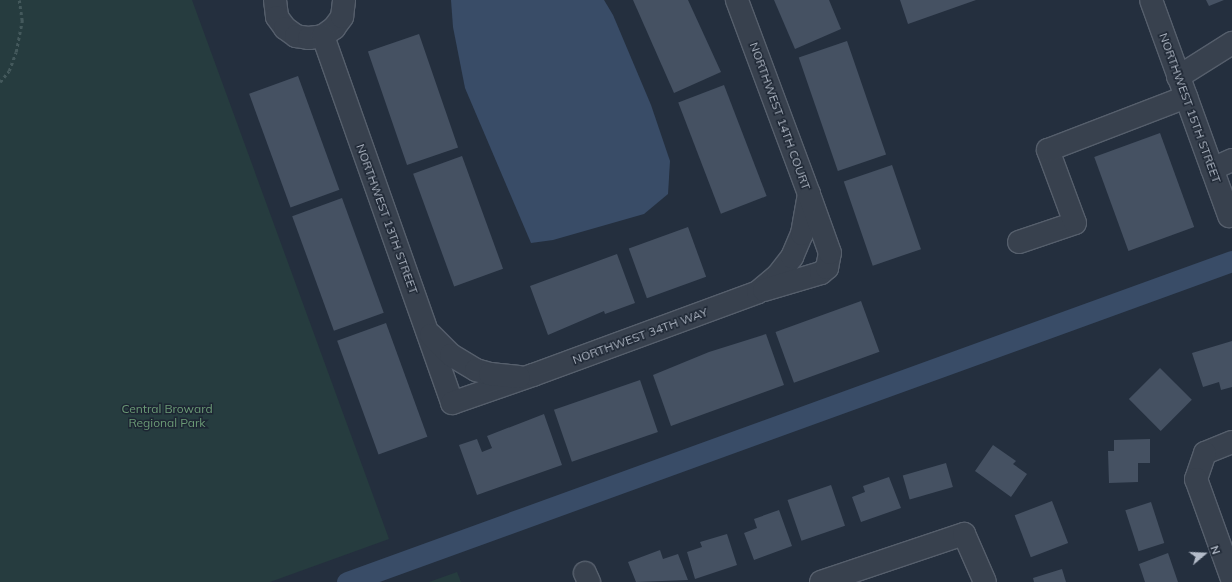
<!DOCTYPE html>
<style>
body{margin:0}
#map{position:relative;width:1232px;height:582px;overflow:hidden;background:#242f3e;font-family:Mulish,sans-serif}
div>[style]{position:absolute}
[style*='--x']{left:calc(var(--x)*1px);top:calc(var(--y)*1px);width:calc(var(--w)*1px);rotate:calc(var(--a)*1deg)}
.green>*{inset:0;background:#263c3f}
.water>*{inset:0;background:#394c67}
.canal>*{height:21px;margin:-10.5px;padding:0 10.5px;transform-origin:10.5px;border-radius:10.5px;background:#394c67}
.building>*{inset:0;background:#455162;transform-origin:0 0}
.path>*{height:2.5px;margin-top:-1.25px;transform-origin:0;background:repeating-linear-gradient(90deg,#44595c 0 3px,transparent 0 6px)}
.roads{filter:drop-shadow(1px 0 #565f6c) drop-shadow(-1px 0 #565f6c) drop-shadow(0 1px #565f6c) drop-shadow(0 -1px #565f6c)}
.minor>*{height:22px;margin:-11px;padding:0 11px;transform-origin:11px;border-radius:11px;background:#38414e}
span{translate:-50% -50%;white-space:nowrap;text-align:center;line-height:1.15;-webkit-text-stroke:3px #1d2633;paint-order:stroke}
.street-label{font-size:12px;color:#b4bcc9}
.park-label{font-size:12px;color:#6b9a76}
.north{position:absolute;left:1184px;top:534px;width:40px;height:40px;-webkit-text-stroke:3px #1d2633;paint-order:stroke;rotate:71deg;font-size:11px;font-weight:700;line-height:16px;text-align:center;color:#b4bcc9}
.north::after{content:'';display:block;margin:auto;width:14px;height:18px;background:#b4bcc9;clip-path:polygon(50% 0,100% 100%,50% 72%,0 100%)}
</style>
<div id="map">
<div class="green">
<div style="clip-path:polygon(0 0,192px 0,389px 539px,270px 582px,0 582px)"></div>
<div style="clip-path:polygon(457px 572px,461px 582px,429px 582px)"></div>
</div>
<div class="water">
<div style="clip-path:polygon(451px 0,604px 0,613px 15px,651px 105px,670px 161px,668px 194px,644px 214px,553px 240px,531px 243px,465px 88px,453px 27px)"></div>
</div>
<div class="canal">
<div style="--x:347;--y:582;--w:941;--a:-19.94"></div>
</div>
<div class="building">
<div style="clip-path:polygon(633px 0,688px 0,721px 72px,674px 93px)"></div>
<div style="clip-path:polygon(774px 0,829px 0,841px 29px,795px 49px)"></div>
<div style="clip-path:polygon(900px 0,976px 0,908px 24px)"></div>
<div style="clip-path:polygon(1206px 0,1224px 0,1209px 6px)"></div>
<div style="left:419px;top:34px;width:120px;height:54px;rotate:71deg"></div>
<div style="left:847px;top:41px;width:120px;height:51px;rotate:71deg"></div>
<div style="left:298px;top:76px;width:121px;height:52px;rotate:70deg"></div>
<div style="left:724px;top:85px;width:119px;height:49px;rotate:69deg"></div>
<div style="left:1160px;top:133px;width:100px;height:70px;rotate:70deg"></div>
<div style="left:462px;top:156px;width:120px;height:52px;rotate:70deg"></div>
<div style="left:892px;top:165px;width:89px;height:51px;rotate:71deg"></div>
<div style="left:342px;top:198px;width:122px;height:53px;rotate:70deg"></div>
<div style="left:688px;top:227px;width:53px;height:63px;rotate:70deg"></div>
<div style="clip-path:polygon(617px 254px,635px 303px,605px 314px,604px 311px,548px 335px,530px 286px)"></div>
<div style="left:861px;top:301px;width:54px;height:91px;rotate:70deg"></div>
<div style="left:386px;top:323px;width:121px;height:52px;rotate:70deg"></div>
<div style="clip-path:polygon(766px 334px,784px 385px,671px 426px,653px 375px,709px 352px)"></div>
<div style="clip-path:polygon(1232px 341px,1232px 387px,1221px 390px,1219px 382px,1203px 387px,1192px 353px)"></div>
<div style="left:1160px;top:368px;width:45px;height:44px;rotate:45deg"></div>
<div style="left:640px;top:380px;width:55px;height:91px;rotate:71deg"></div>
<div style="clip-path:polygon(544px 414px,562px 465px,477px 495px,459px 445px,477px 439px,482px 452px,492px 448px,487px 436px)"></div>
<div style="clip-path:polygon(1150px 439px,1150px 463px,1138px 463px,1138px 482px,1109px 483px,1108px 451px,1114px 451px,1114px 440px)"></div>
<div style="clip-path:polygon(993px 445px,1016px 461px,1013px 464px,1027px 474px,1011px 497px,975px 471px)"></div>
<div style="left:946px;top:463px;width:25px;height:45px;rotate:74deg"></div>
<div style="clip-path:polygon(889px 477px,901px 508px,861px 522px,852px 497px,865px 492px,863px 486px)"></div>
<div style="left:831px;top:485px;width:43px;height:46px;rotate:71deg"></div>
<div style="left:1052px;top:501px;width:45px;height:40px;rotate:69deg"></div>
<div style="left:1151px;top:502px;width:43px;height:27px;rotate:72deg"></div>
<div style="clip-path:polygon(779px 510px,792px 546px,754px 560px,744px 533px,757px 528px,754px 519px)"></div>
<div style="clip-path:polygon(727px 534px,737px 565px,695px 579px,687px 552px,702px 547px,700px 542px)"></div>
<div style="clip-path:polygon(660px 550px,663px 559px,678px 554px,688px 580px,636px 582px,628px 562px)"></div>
<div style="clip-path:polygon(1168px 553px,1178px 582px,1145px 582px,1139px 564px)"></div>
<div style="clip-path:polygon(1062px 569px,1066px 582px,1034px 582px,1033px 578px)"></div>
</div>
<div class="path">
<div style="--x:0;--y:82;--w:14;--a:-51"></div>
<div style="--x:9;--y:71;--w:20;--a:-70"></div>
<div style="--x:16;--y:52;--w:32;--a:-79"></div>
<div style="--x:22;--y:21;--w:21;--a:-98"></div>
</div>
<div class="roads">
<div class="minor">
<div style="--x:275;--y:0;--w:17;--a:83"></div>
<div style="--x:277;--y:17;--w:14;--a:54"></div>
<div style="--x:285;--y:28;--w:14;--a:36"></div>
<div style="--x:296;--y:36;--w:13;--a:9"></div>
<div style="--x:309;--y:38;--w:14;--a:-8"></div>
<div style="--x:323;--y:36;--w:14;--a:-36"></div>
<div style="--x:334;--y:28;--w:14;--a:-54"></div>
<div style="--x:342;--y:17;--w:17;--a:-83"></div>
<div style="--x:1151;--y:0;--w:230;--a:70.1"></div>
<div style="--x:323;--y:36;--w:389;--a:70.6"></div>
<div style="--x:452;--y:403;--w:86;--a:-19.1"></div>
<div style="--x:533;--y:375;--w:240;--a:-20.2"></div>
<div style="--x:758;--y:292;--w:26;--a:-40"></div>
<div style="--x:778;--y:275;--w:23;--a:-52"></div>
<div style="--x:792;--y:257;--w:25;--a:-67"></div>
<div style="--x:802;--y:234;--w:41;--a:-80.1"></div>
<div style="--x:809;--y:194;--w:207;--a:-110.4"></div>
<div style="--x:1178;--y:77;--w:64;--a:-32.2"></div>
<div style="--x:1212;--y:169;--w:22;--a:-24"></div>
<div style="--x:1019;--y:242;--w:59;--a:-18.7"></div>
<div style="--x:1075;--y:223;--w:78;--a:-110.3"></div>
<div style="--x:1048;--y:150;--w:148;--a:-21"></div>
<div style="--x:764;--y:290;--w:59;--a:-16.6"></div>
<div style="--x:821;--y:273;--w:8;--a:-40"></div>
<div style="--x:827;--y:268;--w:15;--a:-79"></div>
<div style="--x:830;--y:253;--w:59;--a:-109.7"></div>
<div style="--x:431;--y:335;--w:28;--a:45"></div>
<div style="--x:451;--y:355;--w:29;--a:31"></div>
<div style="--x:476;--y:370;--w:15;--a:16"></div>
<div style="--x:490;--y:374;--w:29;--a:6"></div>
<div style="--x:1232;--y:442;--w:29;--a:158"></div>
<div style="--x:1205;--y:453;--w:28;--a:109"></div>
<div style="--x:1196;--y:479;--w:106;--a:70.2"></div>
<div style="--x:585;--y:573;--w:10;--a:66"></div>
<div style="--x:821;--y:582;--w:151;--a:-18.6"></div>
<div style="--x:964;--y:534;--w:52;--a:66.4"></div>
</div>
</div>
<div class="street-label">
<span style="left:1190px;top:108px;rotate:70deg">NORTHWEST 15TH STREET</span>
<span style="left:780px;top:116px;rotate:70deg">NORTHWEST 14TH COURT</span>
<span style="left:387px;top:219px;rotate:70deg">NORTHWEST 13TH STREET</span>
<span style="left:640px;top:336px;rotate:-20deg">NORTHWEST 34TH WAY</span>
</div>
<div class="park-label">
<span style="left:167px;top:416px">Central Broward<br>Regional Park</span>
</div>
<div class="north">N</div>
</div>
